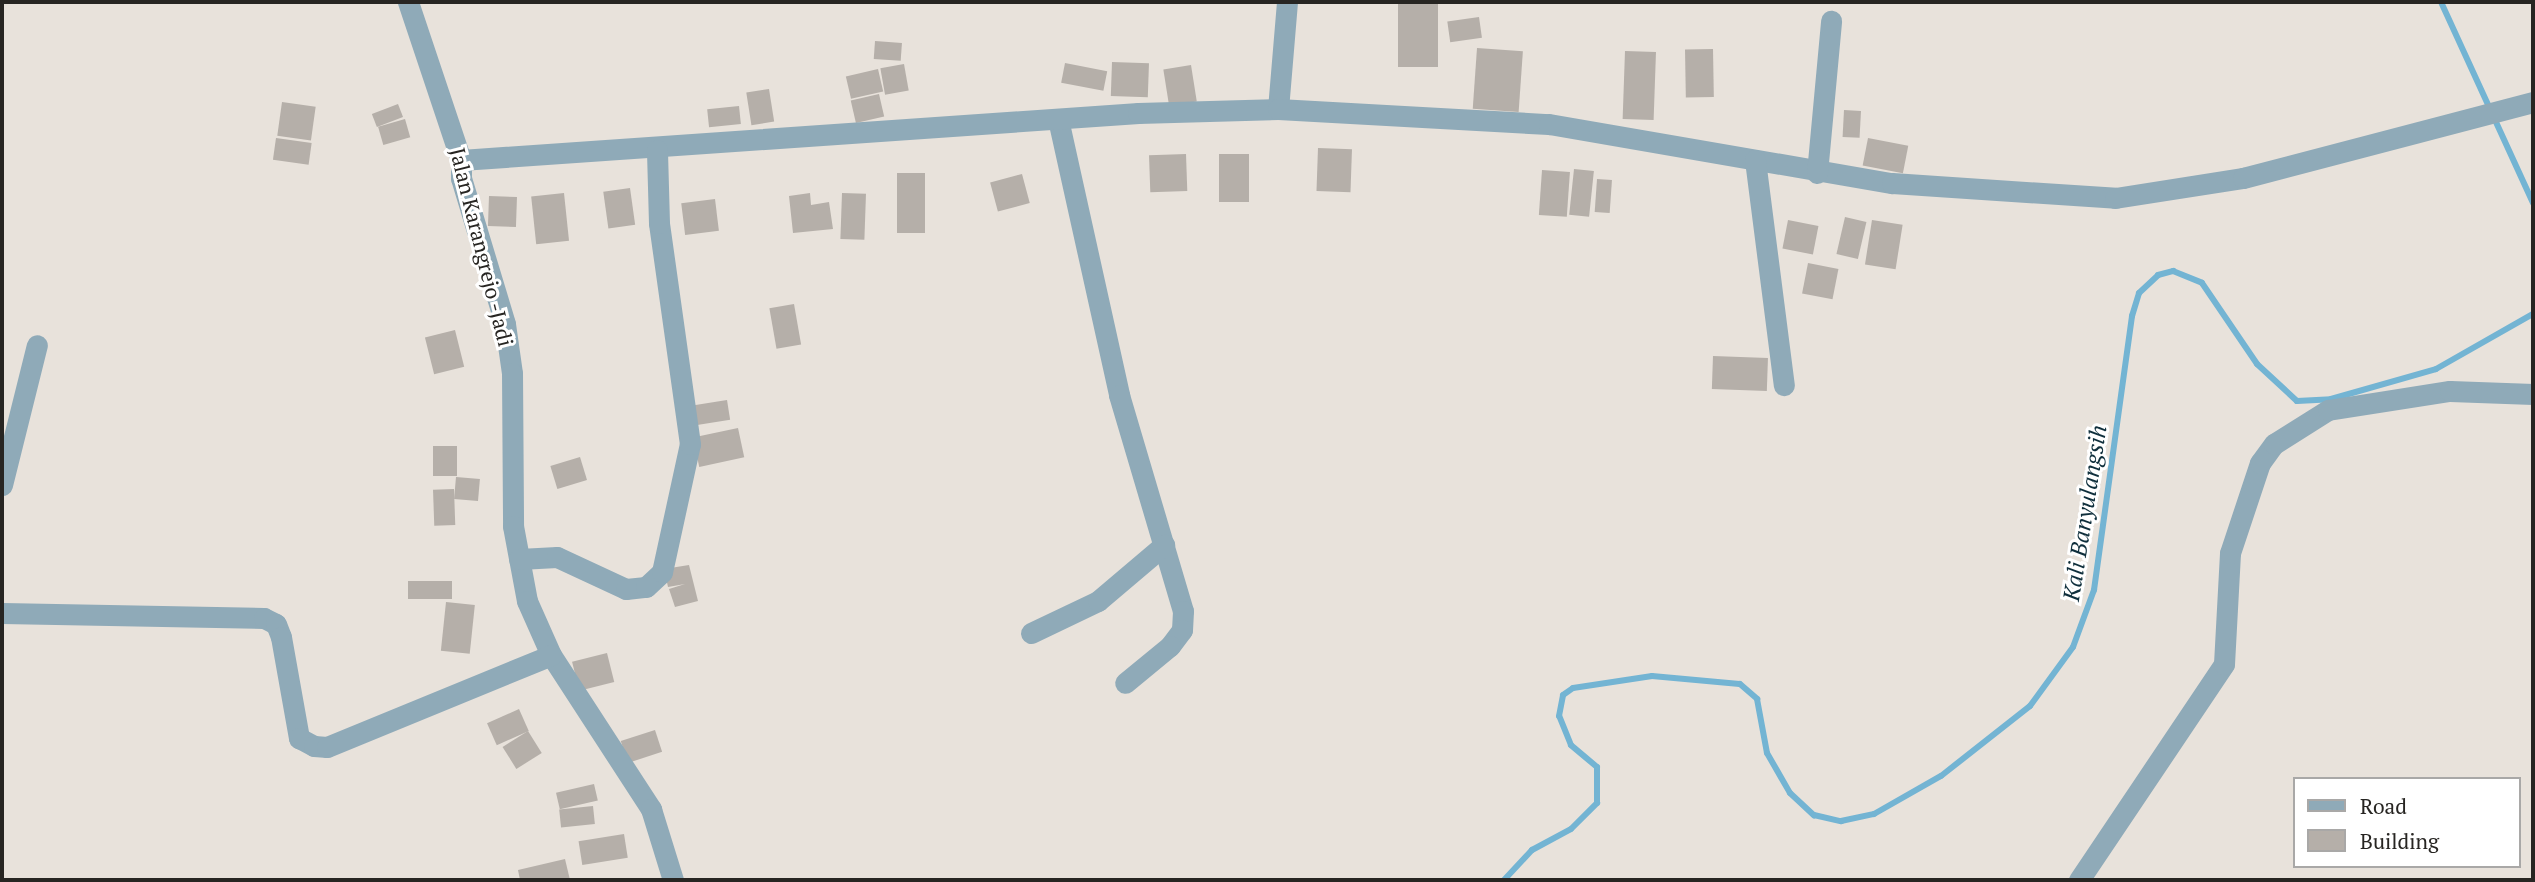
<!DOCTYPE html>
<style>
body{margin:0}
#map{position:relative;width:2535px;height:882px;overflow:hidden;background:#e8e2db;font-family:"PT Serif",serif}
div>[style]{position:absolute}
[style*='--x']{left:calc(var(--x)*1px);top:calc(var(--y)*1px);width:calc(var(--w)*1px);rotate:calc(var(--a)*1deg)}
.stream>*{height:6px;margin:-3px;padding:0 3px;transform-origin:3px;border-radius:3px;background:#73b4d3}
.building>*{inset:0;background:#b5afa9;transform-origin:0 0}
.minor>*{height:21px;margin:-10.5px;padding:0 10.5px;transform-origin:10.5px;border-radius:10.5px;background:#8faab8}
span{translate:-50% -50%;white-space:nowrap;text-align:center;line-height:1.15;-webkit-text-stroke:6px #fff;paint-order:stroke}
.street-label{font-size:21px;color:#272522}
.water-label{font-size:23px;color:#0f2f3c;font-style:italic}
.frame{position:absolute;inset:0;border:4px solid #272522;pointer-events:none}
.legend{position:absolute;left:2293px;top:777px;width:228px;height:91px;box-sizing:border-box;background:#fff;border:2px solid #a9a8a7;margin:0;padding:9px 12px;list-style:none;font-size:21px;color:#272522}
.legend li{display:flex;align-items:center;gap:14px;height:35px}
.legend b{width:35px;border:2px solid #a9a8a7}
</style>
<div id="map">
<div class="stream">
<div style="--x:2441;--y:2;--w:221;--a:65.4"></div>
<div style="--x:1504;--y:880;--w:41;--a:-47"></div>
<div style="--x:1532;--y:850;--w:44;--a:-28.3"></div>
<div style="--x:1571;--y:829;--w:37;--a:-45"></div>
<div style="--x:1597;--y:803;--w:36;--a:-90"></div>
<div style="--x:1597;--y:767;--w:34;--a:-140"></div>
<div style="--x:1571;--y:745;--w:31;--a:-112"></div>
<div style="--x:1559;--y:716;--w:21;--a:-79"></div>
<div style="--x:1563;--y:695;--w:12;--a:-35"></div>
<div style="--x:1573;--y:688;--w:80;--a:-8.6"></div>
<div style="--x:1652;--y:676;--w:88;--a:5.2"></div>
<div style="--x:1740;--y:684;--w:23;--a:41"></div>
<div style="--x:1757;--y:699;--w:55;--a:79.5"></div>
<div style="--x:1767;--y:753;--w:46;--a:60.1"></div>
<div style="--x:1790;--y:793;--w:33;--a:43"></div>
<div style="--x:1814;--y:815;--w:28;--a:13"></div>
<div style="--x:1841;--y:821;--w:34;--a:-12"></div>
<div style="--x:1874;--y:814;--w:77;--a:-29.6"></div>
<div style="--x:1941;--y:776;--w:113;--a:-38.2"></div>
<div style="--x:2030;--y:706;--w:73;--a:-53.9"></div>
<div style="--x:2073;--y:647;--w:61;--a:-69.8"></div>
<div style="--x:2094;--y:590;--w:277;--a:-82.1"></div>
<div style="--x:2132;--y:316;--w:24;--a:-73"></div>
<div style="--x:2139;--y:293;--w:26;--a:-43"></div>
<div style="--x:2158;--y:275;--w:16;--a:-15"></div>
<div style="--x:2173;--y:271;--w:31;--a:22"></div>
<div style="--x:2202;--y:283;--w:98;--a:55.8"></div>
<div style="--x:2257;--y:364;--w:54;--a:42.8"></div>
<div style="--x:2297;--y:401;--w:34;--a:-3"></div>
<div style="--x:2331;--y:399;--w:109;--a:-15.9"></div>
<div style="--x:2436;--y:369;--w:112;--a:-29.6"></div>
</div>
<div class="building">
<div style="left:1398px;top:2px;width:40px;height:65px"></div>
<div style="left:1479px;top:17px;width:21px;height:32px;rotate:82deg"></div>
<div style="left:875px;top:41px;width:27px;height:18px;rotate:4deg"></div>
<div style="left:1477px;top:48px;width:46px;height:61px;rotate:4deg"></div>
<div style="left:1713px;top:49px;width:48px;height:28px;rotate:89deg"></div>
<div style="left:1625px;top:51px;width:31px;height:68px;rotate:2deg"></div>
<div style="left:1112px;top:62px;width:37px;height:34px;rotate:2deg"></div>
<div style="left:1065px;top:63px;width:43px;height:20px;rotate:11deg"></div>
<div style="left:904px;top:64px;width:27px;height:24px;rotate:80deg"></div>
<div style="left:1191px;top:65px;width:37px;height:28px;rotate:81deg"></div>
<div style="left:878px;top:69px;width:23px;height:33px;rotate:77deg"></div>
<div style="left:769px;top:89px;width:33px;height:23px;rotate:81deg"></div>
<div style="left:879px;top:94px;width:23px;height:29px;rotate:77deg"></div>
<div style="left:282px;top:102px;width:34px;height:34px;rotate:8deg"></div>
<div style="left:398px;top:104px;width:14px;height:28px;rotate:69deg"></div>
<div style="left:739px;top:106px;width:18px;height:32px;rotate:84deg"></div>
<div style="left:1844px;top:110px;width:17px;height:27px;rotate:3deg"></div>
<div style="left:405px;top:119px;width:19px;height:28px;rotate:74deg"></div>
<div style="left:276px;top:138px;width:36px;height:22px;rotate:8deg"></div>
<div style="left:1868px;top:138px;width:41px;height:28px;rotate:11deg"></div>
<div style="left:1318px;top:148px;width:34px;height:43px;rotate:2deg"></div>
<div style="left:1186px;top:154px;width:37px;height:37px;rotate:88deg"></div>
<div style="left:1219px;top:154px;width:30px;height:48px"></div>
<div style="left:1574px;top:169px;width:20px;height:46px;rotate:6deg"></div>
<div style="left:1542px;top:170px;width:28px;height:45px;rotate:4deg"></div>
<div style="left:897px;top:173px;width:28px;height:60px"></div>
<div style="left:1022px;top:174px;width:30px;height:33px;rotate:75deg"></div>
<div style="left:1597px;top:179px;width:15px;height:33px;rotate:4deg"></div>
<div style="left:630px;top:188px;width:37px;height:27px;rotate:82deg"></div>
<div style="left:564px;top:193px;width:48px;height:33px;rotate:84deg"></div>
<div style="clip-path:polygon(810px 193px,811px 205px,829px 202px,833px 229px,793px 233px,789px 196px)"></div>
<div style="left:842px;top:193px;width:24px;height:46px;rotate:2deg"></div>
<div style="left:489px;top:196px;width:28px;height:30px;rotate:2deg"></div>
<div style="left:715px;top:199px;width:32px;height:34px;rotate:83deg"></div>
<div style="left:1845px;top:217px;width:22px;height:38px;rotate:13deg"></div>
<div style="left:1788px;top:220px;width:31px;height:29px;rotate:11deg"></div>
<div style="left:1872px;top:220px;width:31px;height:45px;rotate:9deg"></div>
<div style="left:1808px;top:263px;width:31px;height:31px;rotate:11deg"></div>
<div style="left:794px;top:304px;width:41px;height:25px;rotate:80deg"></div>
<div style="left:455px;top:330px;width:38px;height:31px;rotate:76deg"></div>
<div style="left:1713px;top:356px;width:55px;height:33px;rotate:2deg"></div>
<div style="left:727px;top:400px;width:20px;height:35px;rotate:81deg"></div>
<div style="left:738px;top:428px;width:30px;height:46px;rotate:78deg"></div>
<div style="left:433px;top:446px;width:24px;height:30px"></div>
<div style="left:580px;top:457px;width:24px;height:31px;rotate:73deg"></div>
<div style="left:456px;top:477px;width:24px;height:22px;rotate:5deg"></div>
<div style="left:454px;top:489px;width:36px;height:21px;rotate:88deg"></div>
<div style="clip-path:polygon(689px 565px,698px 601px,675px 607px,669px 589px,685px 584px,668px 587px,664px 569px)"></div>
<div style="left:408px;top:581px;width:44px;height:18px"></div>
<div style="left:446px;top:602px;width:29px;height:49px;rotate:6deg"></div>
<div style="left:607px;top:653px;width:30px;height:36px;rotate:76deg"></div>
<div style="left:519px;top:709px;width:24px;height:35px;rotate:66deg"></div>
<div style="left:655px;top:730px;width:23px;height:36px;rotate:72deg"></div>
<div style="left:528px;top:731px;width:26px;height:30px;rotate:58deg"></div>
<div style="left:594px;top:784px;width:17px;height:39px;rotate:77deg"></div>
<div style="left:593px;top:806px;width:18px;height:34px;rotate:84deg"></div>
<div style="left:624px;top:834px;width:24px;height:46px;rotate:81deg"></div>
<div style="clip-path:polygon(565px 859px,570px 880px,520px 880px,518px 870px)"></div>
</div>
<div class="minor">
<div style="--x:408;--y:2;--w:167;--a:71.5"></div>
<div style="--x:461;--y:160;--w:18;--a:90"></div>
<div style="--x:461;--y:178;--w:152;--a:73.2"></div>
<div style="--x:505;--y:324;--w:49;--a:81.9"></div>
<div style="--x:512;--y:373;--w:153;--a:89.6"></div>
<div style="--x:513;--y:526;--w:76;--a:79.4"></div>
<div style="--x:527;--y:601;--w:59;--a:66"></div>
<div style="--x:551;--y:655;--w:184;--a:57"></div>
<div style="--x:651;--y:809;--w:74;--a:72.8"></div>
<div style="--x:1278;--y:109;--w:107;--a:-85.2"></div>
<div style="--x:1058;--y:119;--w:283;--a:77.5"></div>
<div style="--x:1119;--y:395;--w:225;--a:73.5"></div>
<div style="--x:1183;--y:611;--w:19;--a:93"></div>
<div style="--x:1182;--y:630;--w:20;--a:127"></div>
<div style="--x:1170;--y:646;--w:58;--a:140.6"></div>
<div style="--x:461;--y:160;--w:679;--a:-3.97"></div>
<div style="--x:1138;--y:113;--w:140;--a:-1.6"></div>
<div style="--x:1278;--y:109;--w:271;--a:3.2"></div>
<div style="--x:1549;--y:124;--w:348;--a:9.8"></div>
<div style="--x:1892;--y:183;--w:224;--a:3.8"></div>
<div style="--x:2115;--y:198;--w:130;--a:-8.9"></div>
<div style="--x:2243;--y:178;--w:300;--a:-14.7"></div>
<div style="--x:1755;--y:160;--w:227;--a:82.7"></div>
<div style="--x:1817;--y:173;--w:153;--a:-84.7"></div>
<div style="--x:2;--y:485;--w:144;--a:-76"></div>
<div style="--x:519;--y:559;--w:38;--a:-3"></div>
<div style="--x:557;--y:557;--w:76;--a:24.9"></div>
<div style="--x:626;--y:589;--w:20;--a:-6"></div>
<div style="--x:646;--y:587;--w:22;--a:-43"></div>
<div style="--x:662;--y:572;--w:131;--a:-77.7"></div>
<div style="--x:690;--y:444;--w:223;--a:-98"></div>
<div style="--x:659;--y:223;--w:73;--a:-91.6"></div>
<div style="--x:2;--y:613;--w:262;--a:1.1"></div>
<div style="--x:264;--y:618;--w:13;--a:27"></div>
<div style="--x:276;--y:624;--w:14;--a:69"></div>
<div style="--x:281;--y:637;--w:103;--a:79.9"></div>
<div style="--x:299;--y:738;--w:17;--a:28"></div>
<div style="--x:314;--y:746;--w:13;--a:4"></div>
<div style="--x:327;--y:747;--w:242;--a:-22.3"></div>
<div style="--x:1031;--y:633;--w:74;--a:-25.5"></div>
<div style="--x:1098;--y:601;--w:87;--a:-40.3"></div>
<div style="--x:2079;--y:880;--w:260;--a:-56.1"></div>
<div style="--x:2224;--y:664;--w:111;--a:-86.9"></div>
<div style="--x:2230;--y:553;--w:95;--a:-71.6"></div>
<div style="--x:2260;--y:463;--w:24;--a:-54"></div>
<div style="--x:2274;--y:444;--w:64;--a:-32.2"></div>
<div style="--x:2328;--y:410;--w:123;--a:-8.9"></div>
<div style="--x:2450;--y:391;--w:83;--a:2.1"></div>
</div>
<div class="street-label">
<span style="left:482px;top:247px;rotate:76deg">Jalan Karangrejo -Jadi</span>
</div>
<div class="water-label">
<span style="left:2085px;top:513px;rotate:-81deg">Kali Banyulangsih</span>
</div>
<div class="frame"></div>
<ul class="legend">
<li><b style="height:9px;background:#8faab8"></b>Road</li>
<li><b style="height:19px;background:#b5afa9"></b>Building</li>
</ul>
</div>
